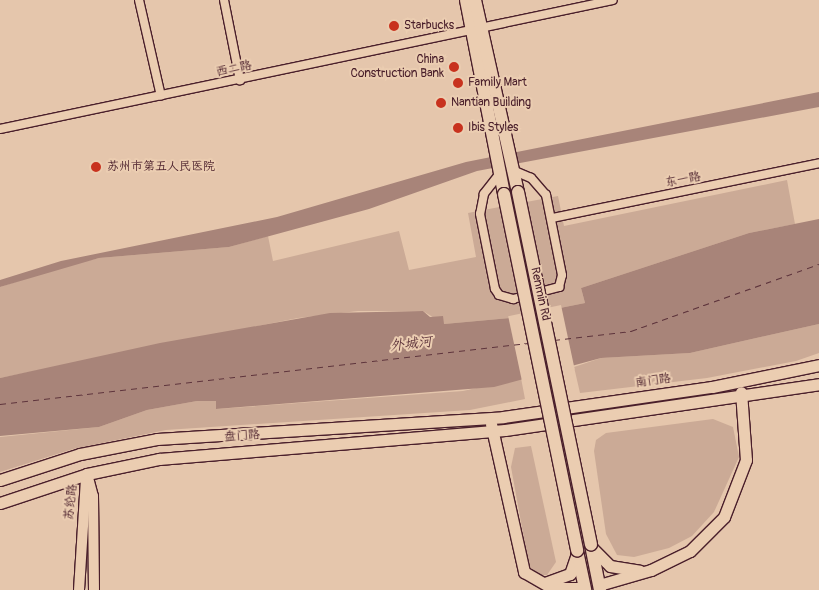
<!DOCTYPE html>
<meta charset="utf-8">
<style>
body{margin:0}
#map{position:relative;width:819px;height:590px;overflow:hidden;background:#e5c6ac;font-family:Pangolin,"LXGW WenKai TC",sans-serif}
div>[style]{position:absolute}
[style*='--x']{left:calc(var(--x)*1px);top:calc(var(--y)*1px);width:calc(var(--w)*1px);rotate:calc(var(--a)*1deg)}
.green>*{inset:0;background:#cbaa96}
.water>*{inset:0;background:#a88479}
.pier>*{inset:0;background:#e5c6ac;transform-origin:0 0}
.ferry>*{height:1px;margin-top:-0.5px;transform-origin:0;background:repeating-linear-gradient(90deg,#5d333b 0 6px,transparent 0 11px)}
.roads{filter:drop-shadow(1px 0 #4a1f2b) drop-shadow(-1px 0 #4a1f2b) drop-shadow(0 1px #4a1f2b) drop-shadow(0 -1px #4a1f2b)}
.minor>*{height:8px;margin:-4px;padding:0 4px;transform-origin:4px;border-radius:4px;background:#ebcdb1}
.tertiary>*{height:10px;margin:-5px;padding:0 5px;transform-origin:5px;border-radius:5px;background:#ebcdb1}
.secondary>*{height:11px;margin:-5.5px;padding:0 5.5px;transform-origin:5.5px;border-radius:5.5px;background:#ebcdb1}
.primary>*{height:12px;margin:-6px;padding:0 6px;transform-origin:6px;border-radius:6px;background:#ebcdb1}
.bridges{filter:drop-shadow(1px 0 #4a1f2b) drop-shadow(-1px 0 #4a1f2b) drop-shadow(0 1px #4a1f2b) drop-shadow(0 -1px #4a1f2b)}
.primary-bridge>*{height:12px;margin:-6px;padding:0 6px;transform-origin:6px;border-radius:6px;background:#ebcdb1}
.dots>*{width:14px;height:14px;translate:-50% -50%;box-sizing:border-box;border:2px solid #ebcdb1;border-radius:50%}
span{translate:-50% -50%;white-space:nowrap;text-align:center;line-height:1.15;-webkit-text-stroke:4px #ebcdb1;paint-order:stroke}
.poi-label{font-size:12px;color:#4a1f2b}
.left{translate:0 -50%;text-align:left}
.right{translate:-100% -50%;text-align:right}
.street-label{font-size:12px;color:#4a1f2b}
.water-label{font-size:14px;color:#5d333b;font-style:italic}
</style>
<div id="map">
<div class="green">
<div style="clip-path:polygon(787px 180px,795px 224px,749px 233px,581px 288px,585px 303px,510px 318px,444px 324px,423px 311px,358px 311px,298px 318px,0 378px,0 287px,65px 266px,99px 258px,229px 247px,268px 236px,273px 261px,399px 231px,409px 270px,476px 257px,468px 213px,558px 196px,564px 226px)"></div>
<div style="clip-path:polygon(819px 324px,819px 353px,796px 361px,707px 378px,580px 393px,574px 367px,601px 358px,690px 353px)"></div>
<div style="clip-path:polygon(521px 378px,525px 399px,470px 410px,166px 430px,73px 449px,0 472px,0 437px,99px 427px,147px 410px,197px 401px,216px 401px,217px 409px,463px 391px)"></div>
<div style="clip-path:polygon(713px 419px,733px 427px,739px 457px,714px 512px,692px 536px,669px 548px,634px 557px,617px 555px,606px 534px,594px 451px,596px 440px,606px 433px)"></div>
<div style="clip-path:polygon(531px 446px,556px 562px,547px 575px,539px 575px,529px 566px,511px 467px,515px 448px)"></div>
</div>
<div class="water">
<div style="clip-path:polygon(819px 92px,819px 107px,477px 171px,369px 209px,229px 247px,99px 258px,0 287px,0 280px,61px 261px,277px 217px,466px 162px)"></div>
<div style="clip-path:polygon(819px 219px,819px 324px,690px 353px,601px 358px,494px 387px,216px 409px,216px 401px,197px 401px,147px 410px,99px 427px,0 436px,0 378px,160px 343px,330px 313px,423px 311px,430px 317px,443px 316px,444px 324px,510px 318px,585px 303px,581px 288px,749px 233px)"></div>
</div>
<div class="pier">
<div style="left:561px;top:305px;width:66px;height:54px;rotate:78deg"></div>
</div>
<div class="ferry">
<div style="--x:554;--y:340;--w:78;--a:-6.7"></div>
<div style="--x:631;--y:331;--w:200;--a:-19.6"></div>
<div style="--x:0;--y:404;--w:532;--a:-6.59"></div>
</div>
<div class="roads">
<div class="minor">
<div style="--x:139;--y:0;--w:98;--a:77.1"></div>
<div style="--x:224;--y:0;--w:82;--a:78.7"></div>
<div style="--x:0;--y:129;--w:626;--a:-11.88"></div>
<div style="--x:501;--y:172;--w:28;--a:128"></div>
<div style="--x:484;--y:194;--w:20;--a:101"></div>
<div style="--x:480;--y:214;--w:76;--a:78.7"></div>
<div style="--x:495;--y:289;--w:7;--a:56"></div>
<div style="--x:499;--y:295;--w:15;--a:16"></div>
<div style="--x:513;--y:299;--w:48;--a:-14.6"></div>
<div style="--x:559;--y:287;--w:12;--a:-76"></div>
<div style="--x:562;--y:275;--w:82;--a:-101.3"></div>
<div style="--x:546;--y:195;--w:23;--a:-131"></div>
<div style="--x:531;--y:178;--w:21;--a:-157"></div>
<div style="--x:552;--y:218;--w:273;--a:-11.6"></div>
</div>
<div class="tertiary">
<div style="--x:87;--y:474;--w:23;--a:75"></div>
<div style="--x:93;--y:496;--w:94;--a:89.4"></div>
<div style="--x:79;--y:590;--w:112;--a:-86.4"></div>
</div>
<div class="secondary">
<div style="--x:491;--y:424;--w:152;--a:77.4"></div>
<div style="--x:524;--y:572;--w:32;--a:30"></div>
<div style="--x:552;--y:588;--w:32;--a:0"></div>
<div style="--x:0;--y:480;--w:84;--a:-18"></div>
<div style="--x:80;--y:454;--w:78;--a:-11"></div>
<div style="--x:157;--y:439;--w:347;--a:-3.6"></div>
<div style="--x:503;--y:417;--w:211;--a:-8.2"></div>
<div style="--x:712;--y:387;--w:109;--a:-11.6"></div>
<div style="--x:0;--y:503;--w:92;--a:-18.4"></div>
<div style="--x:87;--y:474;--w:74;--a:-11.8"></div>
<div style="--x:159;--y:459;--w:347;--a:-4.8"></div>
<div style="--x:505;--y:430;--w:317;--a:-8.3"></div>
<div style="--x:592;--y:548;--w:25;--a:45"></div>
<div style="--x:610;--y:566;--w:30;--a:9"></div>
<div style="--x:545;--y:583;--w:27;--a:-20"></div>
<div style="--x:570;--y:574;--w:21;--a:-71"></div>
<div style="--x:599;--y:585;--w:54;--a:-16.1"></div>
<div style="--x:651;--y:570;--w:43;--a:-26"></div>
<div style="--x:690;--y:551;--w:48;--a:-45"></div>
<div style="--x:724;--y:517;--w:61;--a:-68.9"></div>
<div style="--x:746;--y:460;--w:68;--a:-94.2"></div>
</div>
<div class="primary">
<div style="--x:466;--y:0;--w:198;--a:78.9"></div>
<div style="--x:475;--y:0;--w:197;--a:77.4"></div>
<div style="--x:591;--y:545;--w:46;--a:78.7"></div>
<div style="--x:577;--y:551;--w:40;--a:78"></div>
</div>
</div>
<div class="bridges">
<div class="primary-bridge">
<div style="--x:518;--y:192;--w:360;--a:78.3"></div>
<div style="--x:504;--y:194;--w:364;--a:78.4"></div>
</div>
</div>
<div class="dots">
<div style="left:394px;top:26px;background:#c8321e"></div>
<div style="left:454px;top:67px;background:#c8321e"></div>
<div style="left:458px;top:83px;background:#c8321e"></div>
<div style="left:441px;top:103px;background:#c8321e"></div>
<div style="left:458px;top:128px;background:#c8321e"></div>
<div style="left:96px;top:167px;background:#c8321e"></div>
</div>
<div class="poi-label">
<span class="left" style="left:404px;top:26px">Starbucks</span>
<span class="right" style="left:444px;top:67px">China<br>Construction Bank</span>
<span class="left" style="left:468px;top:83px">Family Mart</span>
<span class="left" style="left:451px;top:103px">Nantian Building</span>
<span class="left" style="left:468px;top:128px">Ibis Styles</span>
<span class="left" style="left:107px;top:167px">苏州市第五人民医院</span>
</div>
<div class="street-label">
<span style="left:234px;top:69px;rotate:-12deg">西二路</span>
<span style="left:683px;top:180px;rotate:-11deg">东一路</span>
<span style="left:540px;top:294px;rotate:78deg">Renmin Rd</span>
<span style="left:653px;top:381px;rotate:-8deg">南门路</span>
<span style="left:242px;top:436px;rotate:-4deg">盘门路</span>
<span style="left:71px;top:502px;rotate:-84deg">苏纶路</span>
</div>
<div class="water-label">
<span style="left:411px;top:344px;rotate:-6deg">外城河</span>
</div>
</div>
